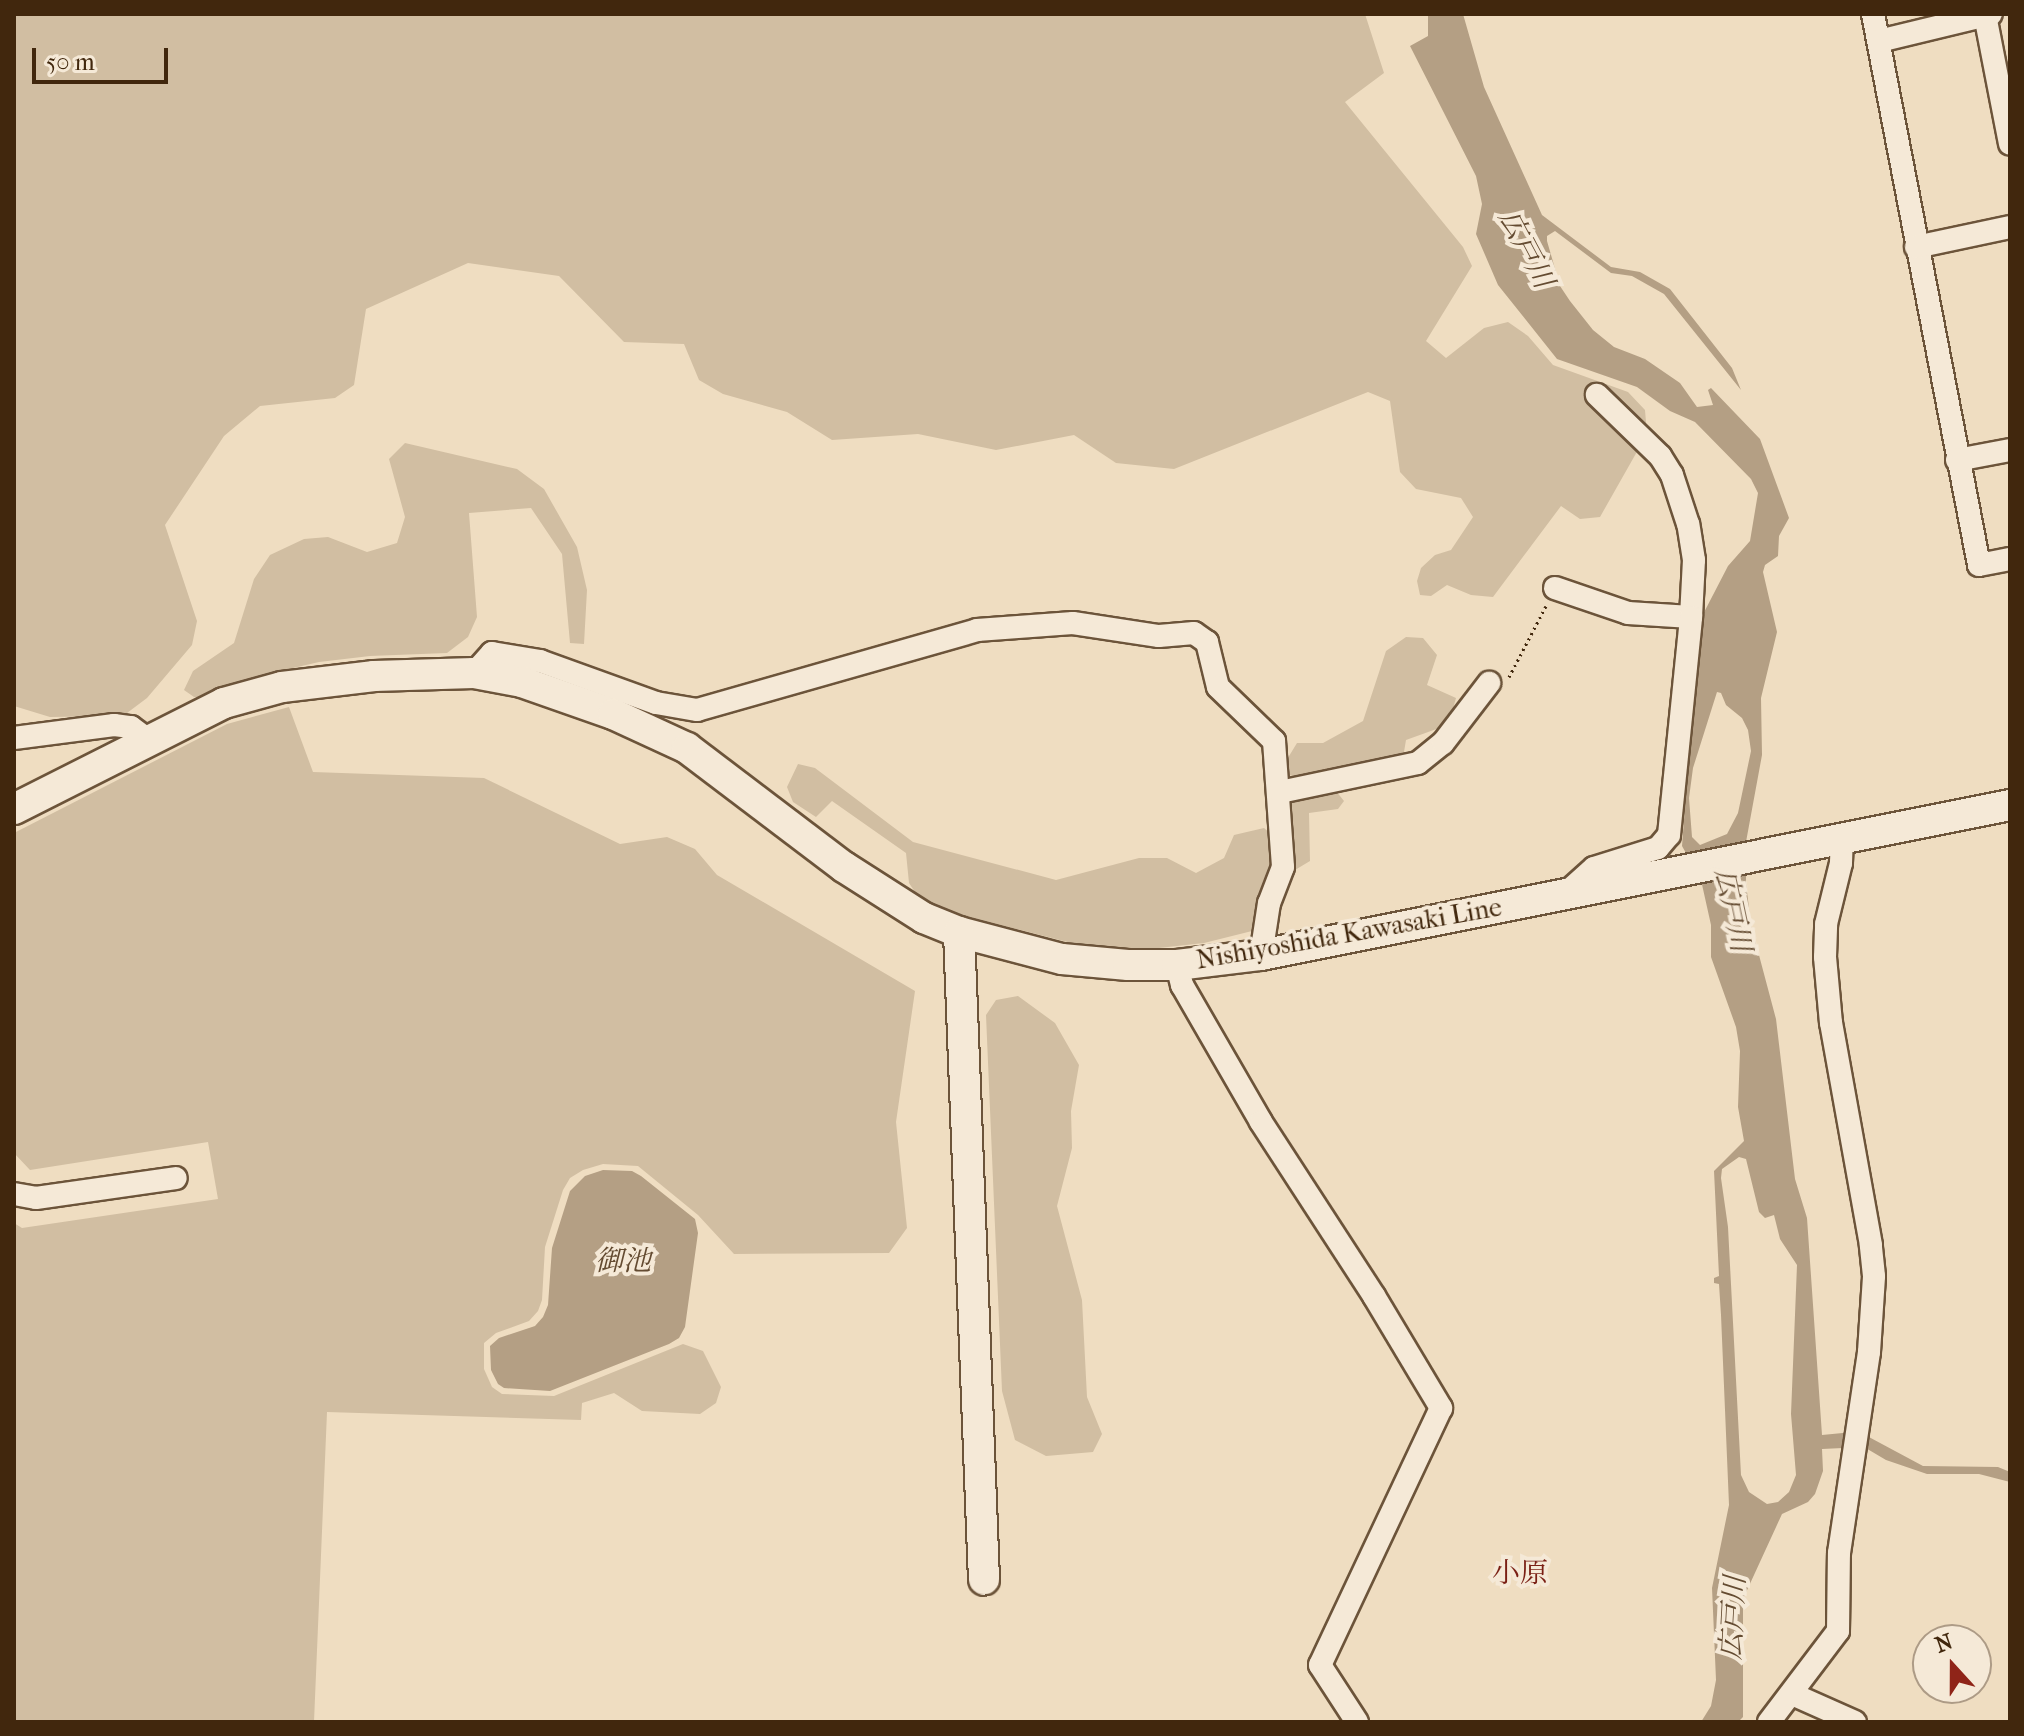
<!DOCTYPE html>
<meta charset="utf-8">
<style>
body{margin:0}
#map{position:relative;width:2024px;height:1736px;overflow:hidden;background:#efddc1;font-family:"IM FELL French Canon","Noto Serif JP",serif}
div>[style]{position:absolute}
[style*='--x']{left:calc(var(--x)*1px);top:calc(var(--y)*1px);width:calc(var(--w)*1px);rotate:calc(var(--a)*1deg)}
.green>*{inset:0;background:#d1bea2}
.water>*{inset:0;background:#b49f84}
.path>*{height:3px;margin-top:-1.5px;transform-origin:0;background:repeating-linear-gradient(90deg,#41270d 0 2px,transparent 0 6px)}
.roads{filter:drop-shadow(2px 0 #6c543a) drop-shadow(-2px 0 #6c543a) drop-shadow(0 2px #6c543a) drop-shadow(0 -2px #6c543a)}
.street>*{height:22px;margin:-11px;padding:0 11px;transform-origin:11px;border-radius:11px;background:#f5e9d7}
.secondary>*{height:30px;margin:-15px;padding:0 15px;transform-origin:15px;border-radius:15px;background:#f5e9d7}
span{translate:-50% -50%;white-space:nowrap;text-align:center;line-height:1.15;-webkit-text-stroke:8px #f5e9d7;paint-order:stroke}
.street-label{font-size:26px;color:#41270d}
.water-label{font-size:28px;color:#644b31;font-style:italic}
.neighbourhood-label{font-size:28px;color:#7a1f14}
.frame{position:absolute;inset:0;border:16px solid #41270d;pointer-events:none}
.north{position:absolute;left:1912px;top:1624px;width:80px;height:80px;box-sizing:border-box;background:#f5e9d7;border:2px solid #ad9b86;border-radius:50%;rotate:339deg;font-size:22px;font-weight:700;line-height:32px;text-align:center;color:#41270d}
.north::after{content:'';display:block;margin:auto;width:28px;height:36px;background:#8f2418;clip-path:polygon(50% 0,100% 100%,50% 72%,0 100%)}
.scale{position:absolute;left:32px;top:48px;width:136px;height:36px;box-sizing:border-box;border:4px solid #41270d;border-top:0;padding-left:10px;font-size:24px;line-height:28px;white-space:nowrap;color:#41270d;-webkit-text-stroke:6px #f5e9d7;paint-order:stroke}
</style>
<div id="map">
<div class="green">
<div style="clip-path:polygon(14px 14px,1365px 14px,1384px 73px,1345px 102px,1463px 247px,1472px 266px,1426px 341px,1446px 358px,1484px 328px,1508px 322px,1528px 336px,1553px 365px,1628px 392px,1645px 410px,1647px 434px,1600px 517px,1580px 519px,1561px 506px,1493px 597px,1471px 595px,1447px 585px,1431px 596px,1420px 595px,1417px 581px,1421px 568px,1435px 555px,1451px 550px,1473px 517px,1461px 498px,1416px 489px,1400px 472px,1390px 401px,1368px 392px,1174px 469px,1116px 463px,1074px 435px,996px 450px,918px 434px,832px 440px,787px 412px,723px 394px,699px 380px,684px 344px,624px 342px,559px 276px,468px 263px,366px 309px,354px 385px,335px 398px,260px 406px,224px 436px,165px 525px,197px 621px,192px 645px,147px 698px,123px 716px,50px 717px,14px 706px)"></div>
<div style="clip-path:polygon(405px 443px,517px 469px,544px 489px,577px 547px,587px 590px,584px 644px,570px 643px,562px 554px,531px 508px,469px 513px,477px 617px,468px 637px,447px 653px,370px 656px,319px 662px,267px 674px,203px 697px,194px 697px,184px 690px,193px 671px,234px 643px,254px 579px,270px 555px,304px 539px,328px 537px,367px 552px,397px 543px,405px 517px,389px 459px)"></div>
<div style="clip-path:polygon(1406px 637px,1423px 638px,1437px 655px,1427px 685px,1456px 698px,1451px 716px,1442px 727px,1406px 740px,1404px 752px,1388px 761px,1299px 779px,1290px 775px,1286px 761px,1297px 743px,1323px 743px,1363px 721px,1386px 651px)"></div>
<div style="clip-path:polygon(289px 707px,313px 772px,484px 778px,620px 844px,667px 837px,695px 849px,717px 875px,915px 991px,896px 1122px,907px 1228px,889px 1253px,734px 1254px,698px 1215px,638px 1166px,603px 1164px,583px 1170px,570px 1178px,563px 1190px,545px 1247px,542px 1300px,538px 1311px,529px 1321px,496px 1333px,484px 1343px,484px 1369px,492px 1387px,502px 1394px,554px 1396px,683px 1344px,703px 1351px,721px 1387px,716px 1403px,700px 1414px,642px 1411px,614px 1393px,582px 1403px,581px 1420px,327px 1412px,314px 1722px,14px 1722px,14px 1223px,22px 1228px,218px 1199px,208px 1142px,30px 1170px,14px 1153px,14px 833px,227px 724px)"></div>
<div style="clip-path:polygon(798px 764px,815px 768px,913px 842px,1056px 880px,1139px 858px,1167px 858px,1196px 873px,1224px 858px,1234px 835px,1264px 828px,1276px 838px,1276px 863px,1256px 930px,1204px 943px,1141px 950px,1083px 946px,950px 912px,919px 898px,909px 883px,906px 853px,832px 801px,816px 817px,793px 802px,787px 787px)"></div>
<div style="clip-path:polygon(1336px 791px,1344px 801px,1338px 809px,1309px 813px,1310px 861px,1295px 870px,1289px 864px,1287px 807px,1295px 794px)"></div>
<div style="clip-path:polygon(1018px 996px,1055px 1023px,1079px 1065px,1071px 1111px,1072px 1148px,1057px 1206px,1082px 1300px,1087px 1397px,1102px 1434px,1093px 1452px,1046px 1456px,1015px 1440px,1002px 1391px,986px 1015px,996px 1000px)"></div>
</div>
<div class="water">
<div style="clip-path:polygon(evenodd,1428px 14px,1463px 14px,1484px 87px,1542px 215px,1611px 267px,1640px 272px,1670px 289px,1732px 368px,1741px 390px,1664px 294px,1632px 276px,1611px 273px,1555px 231px,1547px 236px,1547px 241px,1560px 286px,1570px 301px,1593px 330px,1614px 347px,1645px 359px,1680px 383px,1697px 407px,1713px 405px,1708px 390px,1711px 388px,1760px 439px,1789px 518px,1779px 536px,1778px 556px,1765px 565px,1763px 572px,1777px 632px,1761px 698px,1762px 755px,1746px 842px,1746px 883px,1751px 925px,1776px 1019px,1795px 1179px,1807px 1218px,1822px 1435px,1853px 1432px,1867px 1436px,1923px 1466px,1998px 1467px,2010px 1472px,2010px 1482px,1979px 1474px,1927px 1474px,1886px 1460px,1864px 1447px,1822px 1449px,1823px 1471px,1815px 1494px,1808px 1502px,1782px 1514px,1743px 1599px,1743px 1717px,1738px 1722px,1701px 1722px,1711px 1706px,1716px 1680px,1712px 1588px,1729px 1505px,1721px 1315px,1719px 1284px,1714px 1283px,1714px 1278px,1719px 1276px,1714px 1171px,1744px 1141px,1738px 1107px,1740px 1051px,1736px 1027px,1711px 957px,1711px 925px,1701px 880px,1682px 846px,1699px 622px,1728px 566px,1750px 541px,1758px 493px,1751px 479px,1695px 422px,1670px 411px,1637px 387px,1557px 359px,1498px 285px,1476px 234px,1482px 204px,1476px 176px,1410px 46px,1428px 36px,1428px 14px,1717px 692px,1721px 693px,1726px 705px,1742px 718px,1748px 730px,1751px 751px,1738px 813px,1727px 834px,1700px 845px,1692px 837px,1689px 798px,1693px 768px,1717px 692px,1428px 14px,1739px 1157px,1746px 1159px,1759px 1212px,1765px 1218px,1774px 1215px,1780px 1239px,1797px 1265px,1791px 1414px,1796px 1475px,1789px 1492px,1778px 1502px,1767px 1504px,1749px 1492px,1741px 1475px,1728px 1227px,1721px 1178px,1722px 1169px,1739px 1157px)"></div>
<div style="clip-path:polygon(603px 1170px,632px 1171px,641px 1176px,695px 1219px,698px 1233px,685px 1327px,679px 1338px,669px 1344px,550px 1391px,504px 1388px,498px 1384px,491px 1370px,490px 1346px,499px 1338px,535px 1326px,543px 1317px,548px 1305px,552px 1248px,570px 1191px,585px 1176px)"></div>
</div>
<div class="path">
<div style="--x:1509;--y:677;--w:80;--a:-62.5"></div>
</div>
<div class="roads">
<div class="street">
<div style="--x:1873;--y:14;--w:561;--a:79.11"></div>
<div style="--x:1979;--y:565;--w:32;--a:-11"></div>
<div style="--x:1985;--y:15;--w:131;--a:79"></div>
<div style="--x:1879;--y:41;--w:115;--a:-13.6"></div>
<div style="--x:1916;--y:247;--w:96;--a:-12"></div>
<div style="--x:1957;--y:460;--w:54;--a:-10.7"></div>
<div style="--x:1555;--y:588;--w:77;--a:18.9"></div>
<div style="--x:1628;--y:613;--w:63;--a:3.6"></div>
<div style="--x:1691;--y:617;--w:57;--a:-87"></div>
<div style="--x:1694;--y:560;--w:36;--a:-99"></div>
<div style="--x:1688;--y:524;--w:52;--a:-108.1"></div>
<div style="--x:1672;--y:475;--w:22;--a:-122"></div>
<div style="--x:1660;--y:456;--w:88;--a:-135.9"></div>
<div style="--x:474;--y:673;--w:27;--a:-48"></div>
<div style="--x:492;--y:653;--w:49;--a:9.5"></div>
<div style="--x:540;--y:661;--w:123;--a:19.9"></div>
<div style="--x:656;--y:703;--w:42;--a:9.7"></div>
<div style="--x:697;--y:710;--w:291;--a:-15.9"></div>
<div style="--x:977;--y:630;--w:96;--a:-4.2"></div>
<div style="--x:1073;--y:623;--w:87;--a:8.6"></div>
<div style="--x:1159;--y:636;--w:35;--a:-5"></div>
<div style="--x:1194;--y:633;--w:16;--a:35"></div>
<div style="--x:1207;--y:642;--w:46;--a:76.3"></div>
<div style="--x:1218;--y:687;--w:78;--a:44"></div>
<div style="--x:1274;--y:741;--w:126;--a:85.9"></div>
<div style="--x:1283;--y:867;--w:39;--a:111"></div>
<div style="--x:1269;--y:903;--w:53;--a:98.7"></div>
<div style="--x:14;--y:738;--w:101;--a:-7.4"></div>
<div style="--x:114;--y:725;--w:17;--a:7"></div>
<div style="--x:131;--y:727;--w:21;--a:37"></div>
<div style="--x:1280;--y:792;--w:141;--a:-11.9"></div>
<div style="--x:1418;--y:763;--w:32;--a:-39"></div>
<div style="--x:1443;--y:743;--w:76;--a:-52.5"></div>
<div style="--x:1565;--y:894;--w:39;--a:-42"></div>
<div style="--x:1594;--y:868;--w:67;--a:-17.4"></div>
<div style="--x:1658;--y:848;--w:17;--a:-50"></div>
<div style="--x:1669;--y:835;--w:219;--a:-84.2"></div>
<div style="--x:1177;--y:965;--w:21;--a:76"></div>
<div style="--x:1182;--y:985;--w:158;--a:60"></div>
<div style="--x:1261;--y:1122;--w:207;--a:57"></div>
<div style="--x:1374;--y:1296;--w:131;--a:59.1"></div>
<div style="--x:1441;--y:1408;--w:284;--a:115.2"></div>
<div style="--x:1320;--y:1665;--w:68;--a:57"></div>
<div style="--x:14;--y:1194;--w:22;--a:10"></div>
<div style="--x:36;--y:1198;--w:141;--a:-8.1"></div>
<div style="--x:1792;--y:1694;--w:69;--a:24"></div>
<div style="--x:1769;--y:1722;--w:114;--a:-52.8"></div>
<div style="--x:1838;--y:1631;--w:78;--a:-89.3"></div>
<div style="--x:1839;--y:1553;--w:203;--a:-81.5"></div>
<div style="--x:1869;--y:1352;--w:76;--a:-86.2"></div>
<div style="--x:1874;--y:1276;--w:31;--a:-96"></div>
<div style="--x:1871;--y:1245;--w:226;--a:-100.2"></div>
<div style="--x:1831;--y:1023;--w:66;--a:-95.2"></div>
<div style="--x:1825;--y:957;--w:33;--a:-88"></div>
<div style="--x:1826;--y:924;--w:63;--a:-76.2"></div>
<div style="--x:1841;--y:863;--w:23;--a:-88"></div>
</div>
<div class="secondary">
<div style="--x:14;--y:809;--w:235;--a:-26.8"></div>
<div style="--x:224;--y:703;--w:60;--a:-15.4"></div>
<div style="--x:282;--y:687;--w:93;--a:-6.8"></div>
<div style="--x:374;--y:676;--w:100;--a:-1.7"></div>
<div style="--x:474;--y:673;--w:49;--a:10.6"></div>
<div style="--x:522;--y:682;--w:96;--a:19.4"></div>
<div style="--x:613;--y:714;--w:81;--a:24.7"></div>
<div style="--x:687;--y:748;--w:197;--a:37.2"></div>
<div style="--x:844;--y:867;--w:95;--a:32.5"></div>
<div style="--x:924;--y:918;--w:38;--a:22"></div>
<div style="--x:959;--y:932;--w:106;--a:14.7"></div>
<div style="--x:1062;--y:959;--w:66;--a:5.2"></div>
<div style="--x:1128;--y:965;--w:49;--a:0"></div>
<div style="--x:1177;--y:965;--w:85;--a:-6.8"></div>
<div style="--x:1261;--y:955;--w:764;--a:-11.32"></div>
<div style="--x:959;--y:932;--w:648;--a:87.79"></div>
</div>
</div>
<div class="street-label">
<span style="left:1349px;top:934px;rotate:-10deg">Nishiyoshida Kawasaki Line</span>
</div>
<div class="water-label">
<span style="left:1526px;top:249px;rotate:62deg">広戸川</span>
<span style="left:1733px;top:910px;rotate:78deg">広戸川</span>
<span style="left:623px;top:1261px">御池</span>
<span style="left:1733px;top:1618px;rotate:-87deg">広戸川</span>
</div>
<div class="neighbourhood-label">
<span style="left:1520px;top:1573px">小原</span>
</div>
<div class="frame"></div>
<div class="north">N</div>
<div class="scale">50 m</div>
</div>
